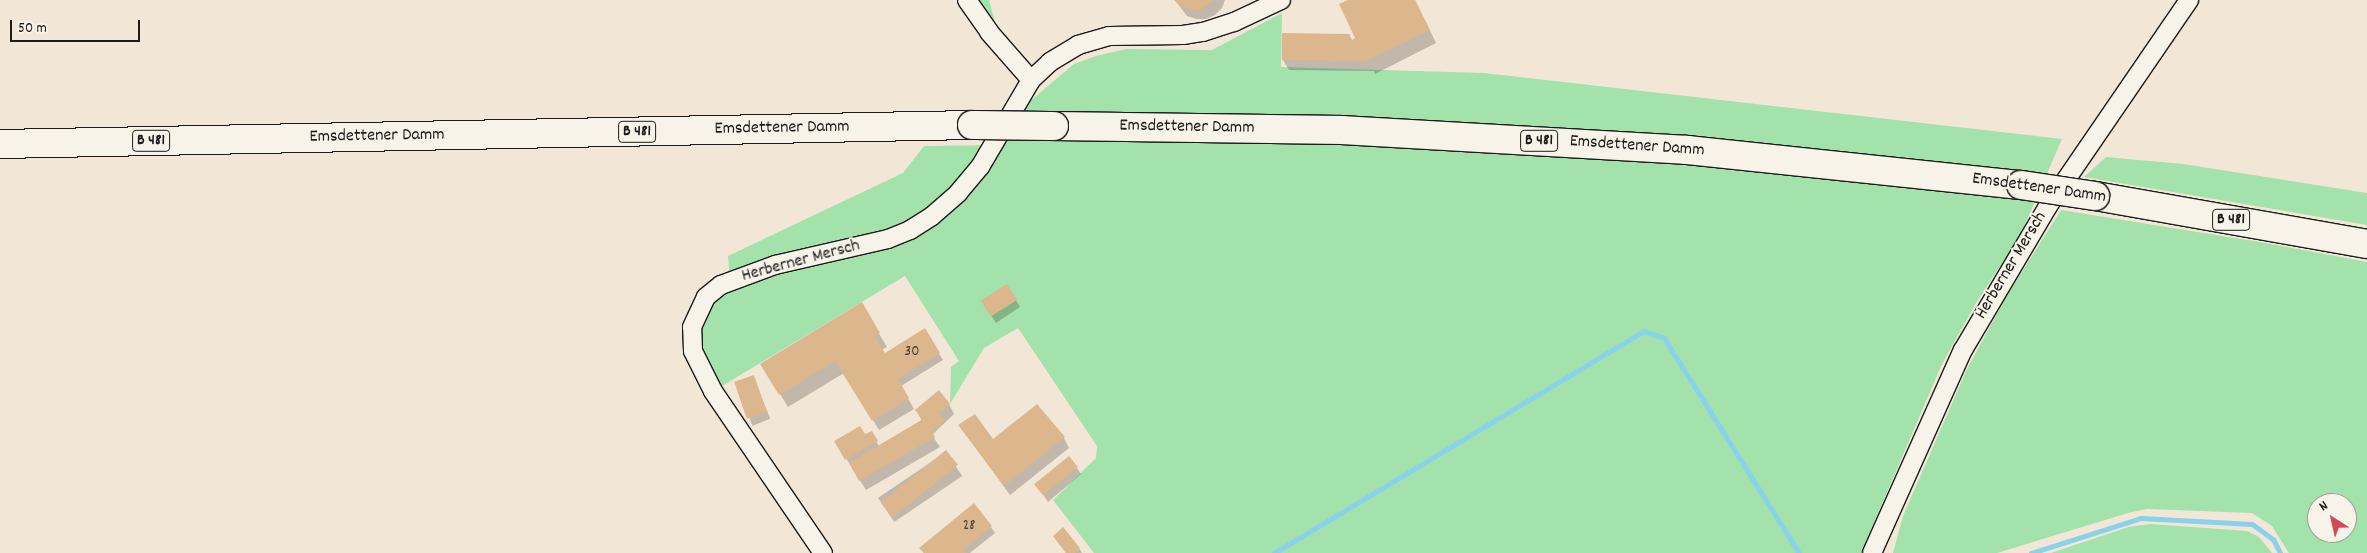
<!DOCTYPE html>
<style>
body{margin:0}
#map{position:relative;width:2367px;height:553px;overflow:hidden;background:#f2e7d6;font-family:Dekko,sans-serif}
div>[style]{position:absolute}
[style*='--x']{left:calc(var(--x)*1px);top:calc(var(--y)*1px);width:calc(var(--w)*1px);rotate:calc(var(--a)*1deg)}
.green>*{inset:0;background:#a3e2aa}
.shadow>*{inset:0;background:#0003;transform-origin:0 0}
.stream>*{height:5px;margin:-2.5px;padding:0 2.5px;transform-origin:2.5px;border-radius:2.5px;background:#8ad1ec}
.building>*{inset:0;background:#dcb78d;transform-origin:0 0}
.roads{filter:drop-shadow(1px 0 #1c1c1c) drop-shadow(-1px 0 #1c1c1c) drop-shadow(0 1px #1c1c1c) drop-shadow(0 -1px #1c1c1c)}
.minor>*{height:18px;margin:-9px;padding:0 9px;transform-origin:9px;border-radius:9px;background:#f7f3e8}
.primary>*{height:28px;margin:-14px;padding:0 14px;transform-origin:14px;border-radius:14px;background:#f7f3e8}
.bridges{filter:drop-shadow(1px 0 #1c1c1c) drop-shadow(-1px 0 #1c1c1c) drop-shadow(0 1px #1c1c1c) drop-shadow(0 -1px #1c1c1c)}
.primary-bridge>*{height:28px;margin:-14px;padding:0 14px;transform-origin:14px;border-radius:14px;background:#f7f3e8}
span{translate:-50% -50%;white-space:nowrap;text-align:center;line-height:1.15;-webkit-text-stroke:4px #f7f3e8;paint-order:stroke}
.number-label{font-size:15px;color:#4c4338}
.number-label span{-webkit-text-stroke-width:0}
.shield-label span{padding:1px 4px;background:#f7f3e8;border:1px solid;border-radius:4px;-webkit-text-stroke-width:0}
.shield-label{font-size:16px;color:#1c1c1c;font-weight:700}
.street-label{font-size:18px;color:#1c1c1c}
.north{position:absolute;left:2307px;top:493px;width:50px;height:50px;box-sizing:border-box;background:#f7f3e8;border:1px solid #9f9d96;border-radius:50%;rotate:325deg;font-size:14px;font-weight:700;line-height:20px;text-align:center;color:#1c1c1c}
.north::after{content:'';display:block;margin:auto;width:18px;height:22px;background:#d1495b;clip-path:polygon(50% 0,100% 100%,50% 72%,0 100%)}
.scale{position:absolute;left:10px;top:20px;width:130px;height:22px;box-sizing:border-box;border:2px solid #1c1c1c;border-top:0;padding-left:6px;font-size:15px;line-height:18px;white-space:nowrap;color:#1c1c1c;-webkit-text-stroke:4px #f7f3e8;paint-order:stroke}
</style>
<div id="map">
<div class="green">
<div style="clip-path:polygon(978px 0,989px 0,996px 26px)"></div>
<div style="clip-path:polygon(1282px 13px,1281px 67px,1484px 73px,2062px 139px,2020px 236px,1976px 303px,1942px 364px,1861px 553px,1094px 553px,1053px 500px,1096px 458px,1097px 446px,1018px 328px,984px 348px,950px 404px,951px 367px,959px 361px,905px 276px,722px 386px,703px 351px,702px 325px,710px 304px,731px 291px,728px 256px,903px 173px,924px 146px,1002px 145px,1023px 107px,1074px 64px,1096px 56px,1126px 49px,1212px 50px)"></div>
<div style="clip-path:polygon(2106px 157px,2183px 164px,2367px 193px,2367px 225px,2084px 177px)"></div>
<div style="clip-path:polygon(evenodd,2061px 210px,2266px 243px,2367px 262px,2367px 553px,2289px 553px,2272px 526px,2252px 513px,2147px 509px,2128px 513px,1997px 553px,1893px 553px,1903px 516px,1967px 369px,2006px 297px,2061px 210px,2317px 503px,2347px 503px,2347px 533px,2317px 533px,2317px 503px)"></div>
<div style="clip-path:polygon(2150px 524px,2247px 531px,2259px 537px,2272px 553px,2051px 553px,2129px 527px)"></div>
</div>
<div class="shadow">
<div style="clip-path:polygon(1175px 0,1225px 0,1222px 8px,1215px 15px,1206px 19px,1196px 19px,1187px 16px)"></div>
<div style="clip-path:polygon(1350px 0,1415px 0,1436px 43px,1375px 74px,1374px 71px,1289px 70px,1283px 60px,1349px 35px,1353px 41px,1357px 39px)"></div>
<div style="clip-path:polygon(1016px 300px,1020px 307px,996px 323px,986px 308px)"></div>
<div style="clip-path:polygon(861px 304px,887px 347px,881px 350px,884px 355px,924px 330px,943px 360px,901px 386px,914px 409px,879px 430px,844px 373px,788px 407px,762px 364px)"></div>
<div style="left:753px;top:376px;width:46px;height:19px;rotate:68deg"></div>
<div style="clip-path:polygon(949px 404px,954px 414px,932px 435px,940px 447px,866px 490px,836px 442px,865px 436px,871px 432px,879px 446px,922px 421px,916px 410px)"></div>
<div style="clip-path:polygon(960px 426px,993px 441px,1064px 438px,1069px 448px,1010px 495px)"></div>
<div style="left:946px;top:452px;width:29px;height:82px;rotate:56deg"></div>
<div style="clip-path:polygon(1077px 468px,1081px 474px,1048px 502px,1036px 484px)"></div>
<div style="clip-path:polygon(991px 527px,995px 533px,970px 553px,924px 553px,921px 548px)"></div>
<div style="clip-path:polygon(1054px 537px,1079px 548px,1082px 553px,1066px 553px)"></div>
</div>
<div class="stream">
<div style="--x:1274;--y:553;--w:431;--a:-31"></div>
<div style="--x:1643;--y:331;--w:22;--a:18"></div>
<div style="--x:1664;--y:338;--w:254;--a:57.9"></div>
<div style="--x:2031;--y:553;--w:115;--a:-17.7"></div>
<div style="--x:2141;--y:518;--w:111;--a:3.1"></div>
<div style="--x:2252;--y:524;--w:26;--a:36"></div>
<div style="--x:2273;--y:539;--w:16;--a:63"></div>
</div>
<div class="building">
<div style="clip-path:polygon(1174px 0,1215px 0,1200px 10px,1190px 10px,1180px 6px)"></div>
<div style="clip-path:polygon(1348px 0,1415px 0,1430px 30px,1367px 61px,1282px 60px,1282px 33px,1350px 34px,1350px 41px,1355px 38px,1339px 4px)"></div>
<div style="left:1007px;top:284px;width:19px;height:31px;rotate:58deg"></div>
<div style="clip-path:polygon(862px 302px,880px 333px,875px 337px,885px 353px,925px 328px,940px 353px,898px 379px,909px 398px,872px 421px,835px 361px,779px 395px,760px 364px)"></div>
<div style="left:754px;top:375px;width:39px;height:21px;rotate:71deg"></div>
<div style="clip-path:polygon(939px 390px,950px 404px,939px 413px,945px 420px,932px 431px,935px 437px,859px 481px,849px 463px,923px 419px,915px 410px)"></div>
<div style="clip-path:polygon(1037px 404px,1065px 437px,1004px 486px,958px 425px,975px 414px,993px 439px)"></div>
<div style="clip-path:polygon(860px 426px,865px 434px,872px 431px,878px 441px,845px 460px,834px 441px)"></div>
<div style="left:946px;top:450px;width:19px;height:84px;rotate:51deg"></div>
<div style="left:1069px;top:456px;width:14px;height:45px;rotate:51deg"></div>
<div style="clip-path:polygon(974px 503px,992px 526px,963px 550px,966px 553px,924px 553px,919px 548px)"></div>
<div style="clip-path:polygon(1063px 527px,1080px 548px,1075px 553px,1066px 553px,1053px 536px)"></div>
</div>
<div class="roads">
<div class="minor">
<div style="--x:967;--y:0;--w:39;--a:55"></div>
<div style="--x:989;--y:32;--w:64;--a:48.8"></div>
<div style="--x:823;--y:553;--w:196;--a:-124.2"></div>
<div style="--x:713;--y:391;--w:45;--a:-116.6"></div>
<div style="--x:693;--y:351;--w:24;--a:-92"></div>
<div style="--x:692;--y:327;--w:33;--a:-65"></div>
<div style="--x:706;--y:297;--w:19;--a:-39"></div>
<div style="--x:721;--y:285;--w:58;--a:-20.3"></div>
<div style="--x:775;--y:265;--w:116;--a:-13"></div>
<div style="--x:888;--y:239;--w:24;--a:-22"></div>
<div style="--x:910;--y:230;--w:26;--a:-32"></div>
<div style="--x:932;--y:216;--w:35;--a:-41"></div>
<div style="--x:958;--y:193;--w:34;--a:-50"></div>
<div style="--x:980;--y:167;--w:101;--a:-59.6"></div>
<div style="--x:1031;--y:80;--w:26;--a:-43"></div>
<div style="--x:1050;--y:62;--w:33;--a:-31"></div>
<div style="--x:1078;--y:45;--w:32;--a:-16"></div>
<div style="--x:1109;--y:36;--w:74;--a:-0.8"></div>
<div style="--x:1183;--y:35;--w:20;--a:-9"></div>
<div style="--x:1203;--y:32;--w:33;--a:-18"></div>
<div style="--x:1234;--y:22;--w:52;--a:-25.1"></div>
<div style="--x:1872;--y:553;--w:222;--a:-65.9"></div>
<div style="--x:1963;--y:350;--w:167;--a:-59.4"></div>
<div style="--x:2048;--y:206;--w:250;--a:-55.6"></div>
</div>
<div class="primary">
<div style="--x:1054;--y:126;--w:288;--a:0.8"></div>
<div style="--x:1342;--y:130;--w:346;--a:3.3"></div>
<div style="--x:1687;--y:150;--w:336;--a:6"></div>
<div style="--x:0;--y:144;--w:972;--a:-1.12"></div>
<div style="--x:2095;--y:196;--w:276;--a:10"></div>
</div>
</div>
<div class="bridges">
<div class="primary-bridge">
<div style="--x:972;--y:125;--w:82;--a:0.7"></div>
<div style="--x:2021;--y:185;--w:75;--a:8.5"></div>
</div>
</div>
<div class="number-label">
<span style="left:912px;top:353px">30</span>
<span style="left:969px;top:527px">28</span>
</div>
<div class="shield-label">
<span style="left:637px;top:132px">B 481</span>
<span style="left:151px;top:141px">B 481</span>
<span style="left:1539px;top:141px">B 481</span>
<span style="left:2231px;top:220px">B 481</span>
</div>
<div class="street-label">
<span style="left:1187px;top:128px;rotate:1deg">Emsdettener Damm</span>
<span style="left:782px;top:129px;rotate:-1deg">Emsdettener Damm</span>
<span style="left:377px;top:137px;rotate:-1deg">Emsdettener Damm</span>
<span style="left:1637px;top:147px;rotate:4deg">Emsdettener Damm</span>
<span style="left:2039px;top:189px;rotate:8deg">Emsdettener Damm</span>
<span style="left:801px;top:262px;rotate:-15deg">Herberner Mersch</span>
<span style="left:2012px;top:266px;rotate:-59deg">Herberner Mersch</span>
</div>
<div class="north">N</div>
<div class="scale">50 m</div>
</div>
